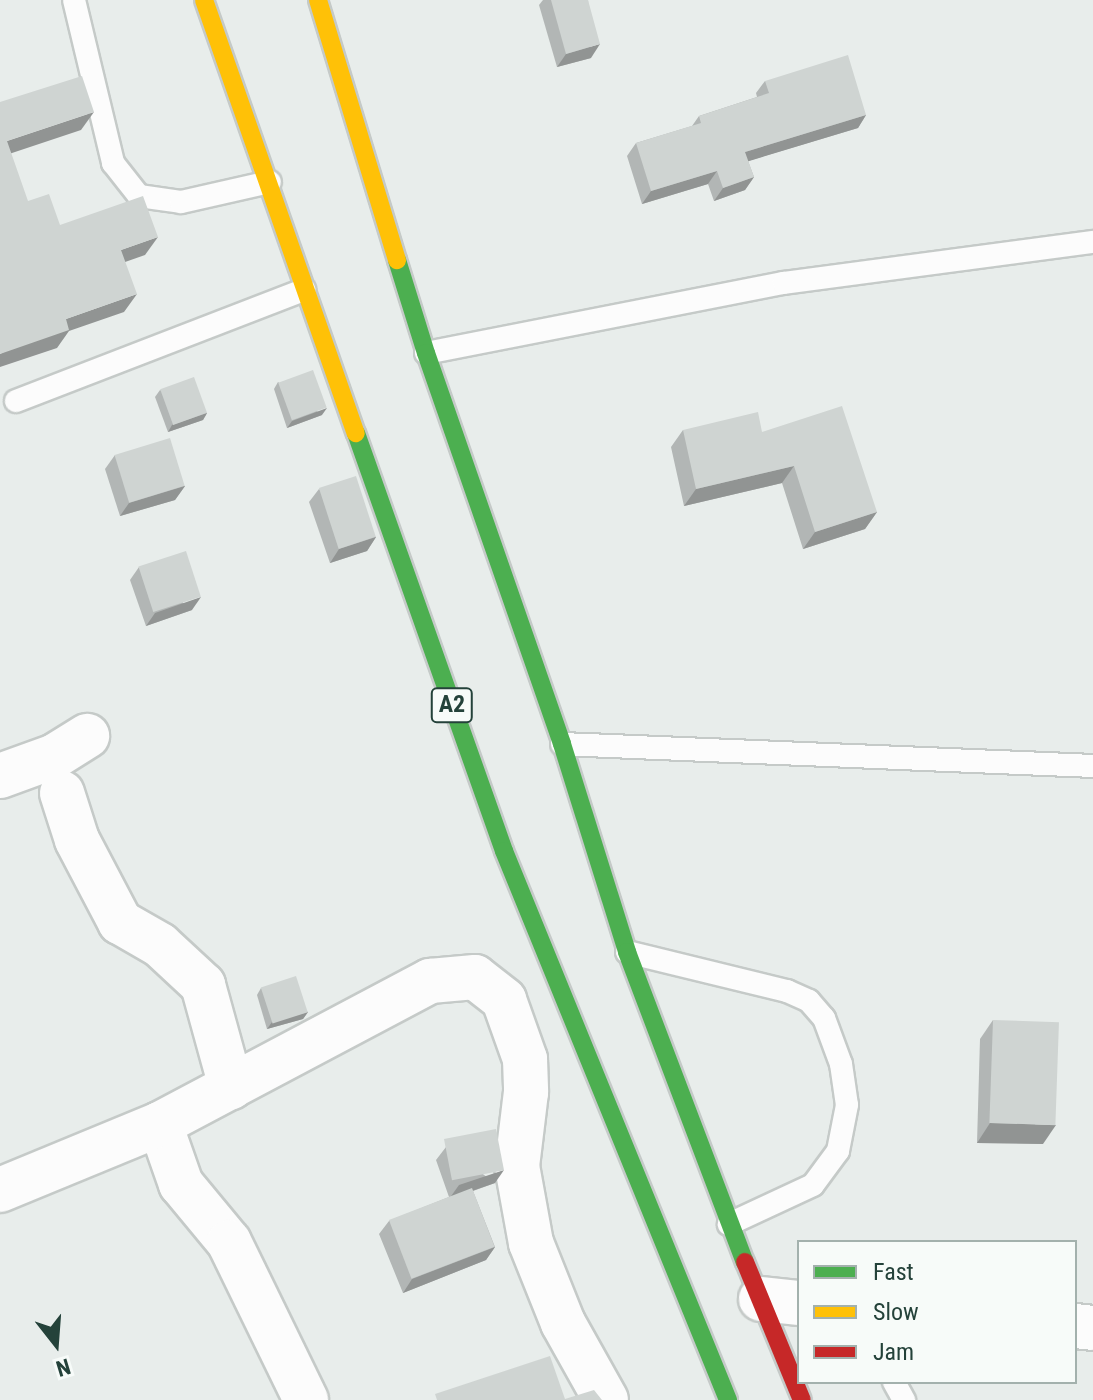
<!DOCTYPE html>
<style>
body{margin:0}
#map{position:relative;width:1093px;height:1400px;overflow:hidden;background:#e8edeb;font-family:"Roboto Condensed",sans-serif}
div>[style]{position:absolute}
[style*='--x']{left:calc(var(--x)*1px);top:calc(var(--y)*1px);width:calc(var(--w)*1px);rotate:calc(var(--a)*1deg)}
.roads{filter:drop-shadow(2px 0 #c5cac8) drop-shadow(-2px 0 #c5cac8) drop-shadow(0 2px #c5cac8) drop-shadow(0 -2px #c5cac8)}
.lane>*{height:22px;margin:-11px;padding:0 11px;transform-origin:11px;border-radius:11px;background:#fcfcfc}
.street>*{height:44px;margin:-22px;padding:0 22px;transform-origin:22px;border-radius:22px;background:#fcfcfc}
.fast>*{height:18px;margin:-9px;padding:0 9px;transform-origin:9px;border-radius:9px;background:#4caf50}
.slow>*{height:18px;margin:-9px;padding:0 9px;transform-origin:9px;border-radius:9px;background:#ffc107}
.jam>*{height:18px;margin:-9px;padding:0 9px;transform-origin:9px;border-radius:9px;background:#c62828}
.wall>*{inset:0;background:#b2b6b5}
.shaded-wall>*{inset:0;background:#919493}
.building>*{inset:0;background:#cfd4d2;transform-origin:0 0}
span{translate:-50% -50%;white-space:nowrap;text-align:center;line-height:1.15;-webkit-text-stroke:8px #f7fbf9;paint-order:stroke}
.shield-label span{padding:2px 6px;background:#f7fbf9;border:2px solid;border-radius:6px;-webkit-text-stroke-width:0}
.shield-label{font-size:24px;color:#24423a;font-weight:700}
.legend{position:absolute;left:797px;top:1240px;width:280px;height:144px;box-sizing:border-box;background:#f7fbf9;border:2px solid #a3b1ad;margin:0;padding:10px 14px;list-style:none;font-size:24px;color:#24423a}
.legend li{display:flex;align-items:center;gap:16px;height:40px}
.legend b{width:40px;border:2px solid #a3b1ad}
.north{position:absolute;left:16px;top:1304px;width:80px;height:80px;-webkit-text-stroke:6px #f7fbf9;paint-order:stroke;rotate:163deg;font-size:22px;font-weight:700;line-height:32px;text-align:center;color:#24423a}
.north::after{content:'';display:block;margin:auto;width:28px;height:36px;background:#24423a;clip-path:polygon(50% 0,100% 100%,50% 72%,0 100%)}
</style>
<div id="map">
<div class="roads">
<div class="lane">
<div style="--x:74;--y:0;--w:168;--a:76.5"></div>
<div style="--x:113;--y:163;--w:42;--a:51.8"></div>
<div style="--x:139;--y:196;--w:42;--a:8.1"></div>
<div style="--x:181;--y:202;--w:91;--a:-12.7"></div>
<div style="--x:426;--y:353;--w:365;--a:-11.1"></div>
<div style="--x:784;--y:283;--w:312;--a:-7.6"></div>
<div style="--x:16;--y:401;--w:309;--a:-21.1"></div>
<div style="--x:562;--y:744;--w:531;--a:2.37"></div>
<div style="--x:627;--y:952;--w:165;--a:13.7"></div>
<div style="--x:787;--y:991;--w:24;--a:24"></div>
<div style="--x:809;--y:1001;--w:23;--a:49"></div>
<div style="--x:824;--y:1018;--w:49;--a:69.7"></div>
<div style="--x:841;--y:1064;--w:41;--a:81.7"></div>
<div style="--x:847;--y:1105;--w:47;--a:101.1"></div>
<div style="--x:838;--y:1151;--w:42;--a:126.3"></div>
<div style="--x:813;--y:1185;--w:93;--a:155.1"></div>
<div style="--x:894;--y:1382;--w:21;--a:61"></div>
</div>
<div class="street">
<div style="--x:0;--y:776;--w:59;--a:-20"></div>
<div style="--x:55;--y:756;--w:38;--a:-32"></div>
<div style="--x:62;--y:793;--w:49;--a:72.3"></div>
<div style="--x:77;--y:840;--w:93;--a:62.3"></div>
<div style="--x:120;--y:922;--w:46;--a:29.9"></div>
<div style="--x:160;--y:945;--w:59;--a:42.9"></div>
<div style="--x:203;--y:985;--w:106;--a:74.6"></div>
<div style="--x:160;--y:1124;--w:64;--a:70.7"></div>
<div style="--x:181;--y:1184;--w:75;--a:50.4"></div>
<div style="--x:229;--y:1242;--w:176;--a:64"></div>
<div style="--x:0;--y:1190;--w:173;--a:-22.4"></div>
<div style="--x:160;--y:1124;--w:306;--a:-27.9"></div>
<div style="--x:430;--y:981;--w:45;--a:-5.1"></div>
<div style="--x:475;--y:977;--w:37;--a:38"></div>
<div style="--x:504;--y:1000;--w:63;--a:70.4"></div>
<div style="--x:525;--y:1059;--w:33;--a:88"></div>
<div style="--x:526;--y:1092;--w:75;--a:96.9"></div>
<div style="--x:517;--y:1166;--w:78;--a:79.7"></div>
<div style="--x:531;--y:1243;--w:86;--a:68.2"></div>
<div style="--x:563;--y:1323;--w:88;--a:60.8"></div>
<div style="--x:761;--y:1299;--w:38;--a:6"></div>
<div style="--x:1075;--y:1326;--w:18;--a:6"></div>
</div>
<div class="fast">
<div style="--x:397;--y:260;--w:97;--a:72.7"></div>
<div style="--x:426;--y:353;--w:414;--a:70.8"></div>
<div style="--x:562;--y:744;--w:218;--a:72.6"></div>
<div style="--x:627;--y:952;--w:332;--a:69.2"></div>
<div style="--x:356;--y:433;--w:443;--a:70.5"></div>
<div style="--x:504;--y:851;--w:593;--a:67.8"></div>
</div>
<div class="slow">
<div style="--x:204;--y:0;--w:459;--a:70.7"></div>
<div style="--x:318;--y:0;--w:272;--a:73.1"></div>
</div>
<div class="jam">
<div style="--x:745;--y:1262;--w:149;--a:67.6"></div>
</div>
</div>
<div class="wall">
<div style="clip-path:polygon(543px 0,588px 0,591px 58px,557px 67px,539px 5px)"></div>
<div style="clip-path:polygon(765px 81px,866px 115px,858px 128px,748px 161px,754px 177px,745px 190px,714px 201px,708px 184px,642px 204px,627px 156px,636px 143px,692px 126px,699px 116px,757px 97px,756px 93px)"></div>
<div style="clip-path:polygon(278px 382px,322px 415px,287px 428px,274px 389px)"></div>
<div style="clip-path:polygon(160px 390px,207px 413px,203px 420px,168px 432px,155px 397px)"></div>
<div style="clip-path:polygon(683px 430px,762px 432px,877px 512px,865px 529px,803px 549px,782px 483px,684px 506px,671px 447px)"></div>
<div style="clip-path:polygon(115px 455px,185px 486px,175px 500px,120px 516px,105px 469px)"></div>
<div style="clip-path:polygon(319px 489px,376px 537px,367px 551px,330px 563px,309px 502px)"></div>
<div style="clip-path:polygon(139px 567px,192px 610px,146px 626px,130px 580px)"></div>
<div style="clip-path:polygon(261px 988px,308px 1012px,303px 1019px,267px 1029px,257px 995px)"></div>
<div style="clip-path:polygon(993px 1020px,1043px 1144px,977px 1143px,980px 1039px)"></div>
<div style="clip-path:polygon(446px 1147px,495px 1183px,473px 1191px,495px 1247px,486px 1260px,403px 1293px,379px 1234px,389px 1221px,449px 1197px,436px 1160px)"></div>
</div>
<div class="shaded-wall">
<div style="clip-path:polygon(600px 44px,591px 58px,557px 67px,566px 54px)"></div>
<div style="clip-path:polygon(94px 112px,81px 130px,0 157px,7px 141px)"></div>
<div style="clip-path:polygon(866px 115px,858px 128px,736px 165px,745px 152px)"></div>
<div style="clip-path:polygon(717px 171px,708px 184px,642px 204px,651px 191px)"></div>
<div style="clip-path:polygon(754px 177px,745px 190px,714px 201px,723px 188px)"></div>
<div style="clip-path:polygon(158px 237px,145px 255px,108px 268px,121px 250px)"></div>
<div style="clip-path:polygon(137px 294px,124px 312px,69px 331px,57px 348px,0 367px,0 354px,66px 319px)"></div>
<div style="clip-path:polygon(327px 408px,322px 415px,287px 428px,292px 421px)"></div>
<div style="clip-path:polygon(207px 413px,203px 420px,168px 432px,172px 425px)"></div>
<div style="clip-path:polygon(794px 466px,782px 483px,684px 506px,696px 489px)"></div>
<div style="clip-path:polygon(185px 486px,175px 500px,120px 516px,129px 503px)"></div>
<div style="clip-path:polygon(877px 512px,865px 529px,803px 549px,815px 532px)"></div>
<div style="clip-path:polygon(376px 537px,367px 551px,330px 563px,339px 549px)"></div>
<div style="clip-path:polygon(201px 597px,192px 610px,146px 626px,155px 613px)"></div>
<div style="clip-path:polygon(308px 1012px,303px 1019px,267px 1029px,272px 1022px)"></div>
<div style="clip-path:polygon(990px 1123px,1056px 1125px,1043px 1144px,977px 1143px)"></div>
<div style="clip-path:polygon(504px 1170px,495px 1183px,449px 1199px,459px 1185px)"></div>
<div style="clip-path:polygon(495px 1247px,486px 1260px,403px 1293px,412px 1279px)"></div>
</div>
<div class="building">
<div style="clip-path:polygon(551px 0,588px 0,600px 44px,566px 54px)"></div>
<div style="clip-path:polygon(848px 55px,866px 115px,745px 152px,754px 177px,723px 188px,717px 171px,651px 191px,636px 143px,701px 123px,699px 116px,769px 93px,765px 81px)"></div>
<div style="clip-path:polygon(82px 76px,94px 112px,7px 141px,28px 201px,49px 194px,60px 225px,143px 196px,158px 237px,121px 250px,137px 294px,66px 319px,69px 330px,0 354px,0 102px)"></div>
<div style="left:313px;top:370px;width:40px;height:37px;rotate:70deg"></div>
<div style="left:194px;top:377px;width:38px;height:36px;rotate:70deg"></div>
<div style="clip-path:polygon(842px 406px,877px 512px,815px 532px,794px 466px,696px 489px,683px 430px,758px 412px,762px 432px)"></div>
<div style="left:170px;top:438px;width:50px;height:58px;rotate:73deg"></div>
<div style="left:356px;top:476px;width:64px;height:39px;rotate:72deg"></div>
<div style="left:186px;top:551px;width:48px;height:50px;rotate:72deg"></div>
<div style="left:296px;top:976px;width:38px;height:37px;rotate:72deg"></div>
<div style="left:993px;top:1020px;width:66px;height:103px;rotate:2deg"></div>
<div style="left:496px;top:1129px;width:42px;height:53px;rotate:79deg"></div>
<div style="left:472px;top:1188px;width:63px;height:89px;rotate:69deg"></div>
<div style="clip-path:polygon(550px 1356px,565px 1399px,594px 1390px,602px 1400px,437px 1400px,435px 1394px)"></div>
</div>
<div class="shield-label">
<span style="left:452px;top:705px">A2</span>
</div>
<ul class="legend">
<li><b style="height:10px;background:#4caf50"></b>Fast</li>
<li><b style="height:10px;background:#ffc107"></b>Slow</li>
<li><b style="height:10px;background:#c62828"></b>Jam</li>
</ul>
<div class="north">N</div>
</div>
